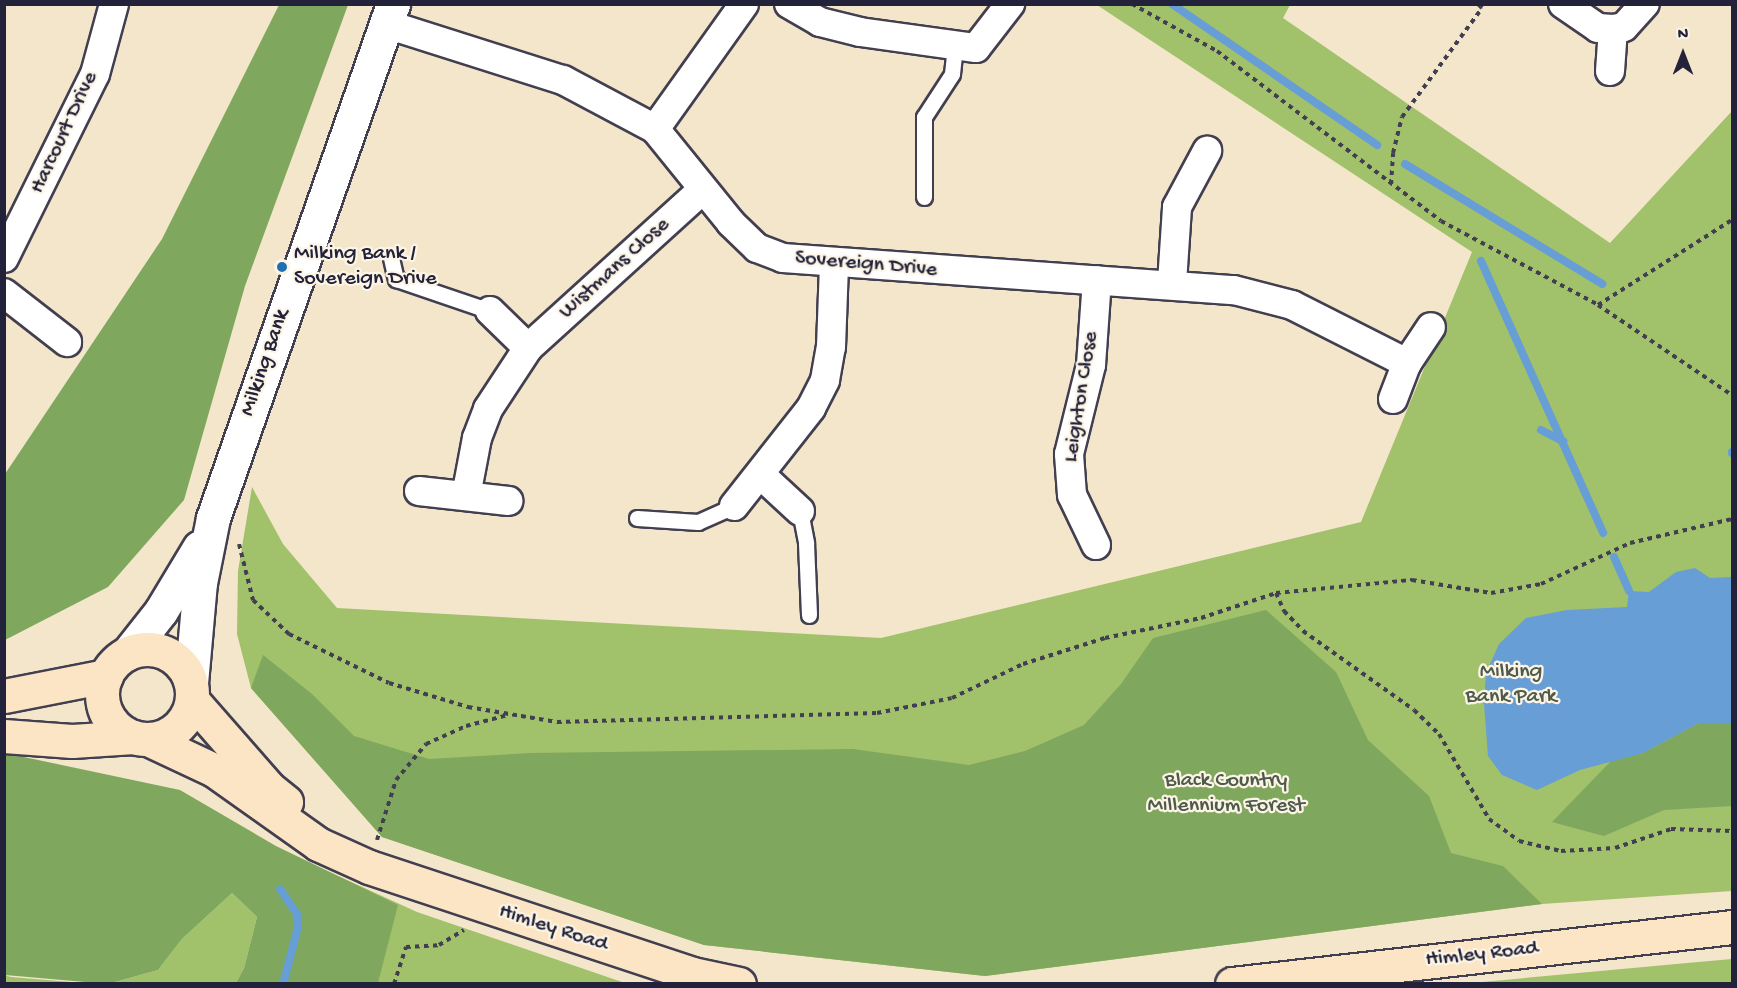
<!DOCTYPE html>
<style>
body{margin:0}
#map{position:relative;width:1737px;height:988px;overflow:hidden;background:#f4e6ca;font-family:"Gochi Hand",sans-serif}
div>[style]{position:absolute}
[style*='--x']{left:calc(var(--x)*1px);top:calc(var(--y)*1px);width:calc(var(--w)*1px);rotate:calc(var(--a)*1deg)}
.green>*{inset:0;background:#a1c16a}
.forest>*{inset:0;background:#80a75e}
.water>*{inset:0;background:#679ed5}
.stream>*{height:8px;margin:-4px;padding:0 4px;transform-origin:4px;border-radius:4px;background:#679ed5}
.path>*{height:4px;margin-top:-2px;transform-origin:0;background:repeating-linear-gradient(90deg,#423f50 0 4.5px,transparent 0 9px)}
.roads{filter:drop-shadow(2px 0 #423f50) drop-shadow(-2px 0 #423f50) drop-shadow(0 2px #423f50) drop-shadow(0 -2px #423f50)}
.service>*{height:15px;margin:-7.5px;padding:0 7.5px;transform-origin:7.5px;border-radius:7.5px;background:#fff}
.minor>*{height:28px;margin:-14px;padding:0 14px;transform-origin:14px;border-radius:14px;background:#fff}
.tertiary>*{height:33px;margin:-16.5px;padding:0 16.5px;transform-origin:16.5px;border-radius:16.5px;background:#fff}
.secondary>*{height:33px;margin:-16.5px;padding:0 16.5px;transform-origin:16.5px;border-radius:16.5px;background:#fce5c4}
.secondary>.ring{margin:-16.5px;padding:0;box-sizing:content-box;background:none;border:33px solid #fce5c4;border-radius:50%}
.dots>*{width:16px;height:16px;translate:-50% -50%;box-sizing:border-box;border:3px solid #fcf5e5;border-radius:50%}
span{translate:-50% -50%;white-space:nowrap;text-align:center;line-height:1.15;-webkit-text-stroke:4.5px #fcf5e5;paint-order:stroke}
.street-label{font-size:22px;color:#22223b}
.poi-label{font-size:22px;color:#22223b}
.left{translate:0 -50%;text-align:left}
.park-label{font-size:22px;color:#4e5a4b}
.frame{position:absolute;inset:0;border:6px solid #22223b;pointer-events:none}
.north{position:absolute;left:1653px;top:24px;width:60px;height:60px;-webkit-text-stroke:4px #fcf5e5;paint-order:stroke;rotate:0deg;font-size:16px;font-weight:700;line-height:24px;text-align:center;color:#22223b}
.north::after{content:'';display:block;margin:auto;width:21px;height:27px;background:#22223b;clip-path:polygon(50% 0,100% 100%,50% 72%,0 100%)}
</style>
<div id="map">
<div class="green">
<div style="clip-path:polygon(1097px 5px,1290px 5px,1283px 18px,1610px 243px,1732px 111px,1732px 891px,1542px 904px,985px 976px,704px 945px,382px 837px,251px 688px,237px 634px,238px 571px,252px 487px,283px 544px,337px 608px,881px 638px,1361px 522px,1472px 252px)"></div>
<div style="clip-path:polygon(325px 870px,417px 912px,625px 983px,275px 984px)"></div>
<div style="clip-path:polygon(232px 893px,257px 917px,244px 968px,236px 983px,108px 984px,158px 970px,182px 939px)"></div>
<div style="clip-path:polygon(1732px 959px,1732px 983px,1471px 983px,1698px 962px)"></div>
<div style="clip-path:polygon(4px 975px,11px 977px,83px 983px,5px 983px)"></div>
</div>
<div class="forest">
<div style="clip-path:polygon(279px 5px,348px 5px,245px 286px,184px 500px,108px 587px,5px 640px,5px 474px,162px 239px)"></div>
<div style="clip-path:polygon(1266px 610px,1336px 672px,1368px 740px,1429px 796px,1451px 853px,1503px 866px,1542px 904px,985px 976px,704px 945px,382px 837px,251px 688px,263px 655px,312px 694px,354px 736px,429px 759px,531px 753px,853px 749px,969px 765px,1025px 751px,1084px 725px,1121px 684px,1153px 638px)"></div>
<div style="clip-path:polygon(1720px 721px,1732px 724px,1732px 806px,1664px 810px,1604px 836px,1552px 822px,1611px 761px,1643px 753px,1699px 723px)"></div>
<div style="clip-path:polygon(5px 753px,180px 790px,276px 846px,398px 905px,378px 983px,236px 983px,244px 968px,257px 917px,232px 893px,182px 939px,158px 970px,108px 984px,5px 975px)"></div>
</div>
<div class="water">
<div style="clip-path:polygon(1695px 568px,1710px 578px,1732px 577px,1732px 724px,1699px 723px,1643px 753px,1580px 770px,1537px 790px,1502px 775px,1488px 756px,1484px 703px,1486px 673px,1499px 644px,1526px 618px,1567px 610px,1627px 607px,1629px 591px,1649px 592px,1676px 572px)"></div>
</div>
<div class="stream">
<div style="--x:1172;--y:4;--w:249;--a:34.5"></div>
<div style="--x:1405;--y:164;--w:231;--a:31.3"></div>
<div style="--x:1481;--y:261;--w:298;--a:65.8"></div>
<div style="--x:1541;--y:430;--w:25;--a:27"></div>
<div style="--x:1732;--y:452;--w:1;--a:90"></div>
<div style="--x:1614;--y:557;--w:37;--a:66"></div>
<div style="--x:280;--y:889;--w:30;--a:56"></div>
<div style="--x:297;--y:914;--w:13;--a:86"></div>
<div style="--x:298;--y:927;--w:59;--a:104.7"></div>
</div>
<div class="path">
<div style="--x:1132;--y:4;--w:97;--a:28.9"></div>
<div style="--x:1217;--y:51;--w:281;--a:37.2"></div>
<div style="--x:1441;--y:221;--w:178;--a:28.1"></div>
<div style="--x:1598;--y:305;--w:161;--a:33.9"></div>
<div style="--x:1391;--y:184;--w:31;--a:-86"></div>
<div style="--x:1393;--y:153;--w:37;--a:-76"></div>
<div style="--x:1402;--y:117;--w:135;--a:-53.7"></div>
<div style="--x:1482;--y:8;--w:6;--a:-135"></div>
<div style="--x:1598;--y:305;--w:159;--a:-32.4"></div>
<div style="--x:239;--y:544;--w:58;--a:76"></div>
<div style="--x:253;--y:600;--w:50;--a:43.4"></div>
<div style="--x:289;--y:634;--w:111;--a:26.1"></div>
<div style="--x:389;--y:683;--w:83;--a:16.9"></div>
<div style="--x:468;--y:707;--w:90;--a:9.6"></div>
<div style="--x:557;--y:722;--w:320;--a:-1.6"></div>
<div style="--x:877;--y:713;--w:76;--a:-11.3"></div>
<div style="--x:952;--y:698;--w:79;--a:-25.6"></div>
<div style="--x:1023;--y:664;--w:86;--a:-17.6"></div>
<div style="--x:1105;--y:638;--w:98;--a:-11.8"></div>
<div style="--x:1201;--y:618;--w:79;--a:-18.4"></div>
<div style="--x:1276;--y:593;--w:137;--a:-5.5"></div>
<div style="--x:1412;--y:580;--w:80;--a:9.3"></div>
<div style="--x:1491;--y:593;--w:51;--a:-10.2"></div>
<div style="--x:1541;--y:584;--w:98;--a:-24.7"></div>
<div style="--x:1630;--y:543;--w:105;--a:-13.2"></div>
<div style="--x:1276;--y:593;--w:20;--a:66"></div>
<div style="--x:1284;--y:611;--w:28;--a:46"></div>
<div style="--x:1303;--y:631;--w:136;--a:35.4"></div>
<div style="--x:1414;--y:710;--w:35;--a:44"></div>
<div style="--x:1439;--y:734;--w:99;--a:59.5"></div>
<div style="--x:1489;--y:819;--w:37;--a:36"></div>
<div style="--x:1519;--y:841;--w:43;--a:13.4"></div>
<div style="--x:1561;--y:851;--w:54;--a:-3.2"></div>
<div style="--x:1615;--y:848;--w:59;--a:-18.7"></div>
<div style="--x:1671;--y:829;--w:61;--a:1.9"></div>
<div style="--x:377;--y:840;--w:63;--a:-72.4"></div>
<div style="--x:396;--y:780;--w:47;--a:-50.2"></div>
<div style="--x:426;--y:744;--w:44;--a:-24.2"></div>
<div style="--x:466;--y:726;--w:43;--a:-14.7"></div>
<div style="--x:394;--y:984;--w:39;--a:-72"></div>
<div style="--x:406;--y:947;--w:33;--a:-3"></div>
<div style="--x:439;--y:945;--w:29;--a:-31"></div>
</div>
<div class="roads">
<div class="service">
<div style="--x:924;--y:197;--w:80;--a:-90"></div>
<div style="--x:924;--y:117;--w:51;--a:-56.9"></div>
<div style="--x:952;--y:74;--w:28;--a:-84"></div>
<div style="--x:391;--y:258;--w:22;--a:77"></div>
<div style="--x:396;--y:279;--w:99;--a:18.8"></div>
<div style="--x:800;--y:511;--w:33;--a:79"></div>
<div style="--x:806;--y:543;--w:72;--a:87.6"></div>
<div style="--x:637;--y:518;--w:61;--a:3.8"></div>
<div style="--x:698;--y:522;--w:39;--a:-24"></div>
</div>
<div class="minor">
<div style="--x:789;--y:4;--w:36;--a:30"></div>
<div style="--x:820;--y:22;--w:41;--a:14"></div>
<div style="--x:860;--y:32;--w:117;--a:7.9"></div>
<div style="--x:976;--y:48;--w:56;--a:-52.3"></div>
<div style="--x:1563;--y:4;--w:42;--a:34.4"></div>
<div style="--x:1598;--y:28;--w:15;--a:4"></div>
<div style="--x:1613;--y:29;--w:11;--a:-10"></div>
<div style="--x:1624;--y:27;--w:31;--a:-48"></div>
<div style="--x:386;--y:24;--w:186;--a:17.6"></div>
<div style="--x:563;--y:80;--w:104;--a:28"></div>
<div style="--x:655;--y:129;--w:121;--a:51"></div>
<div style="--x:731;--y:223;--w:36;--a:44"></div>
<div style="--x:757;--y:248;--w:28;--a:21"></div>
<div style="--x:783;--y:258;--w:452;--a:4.1"></div>
<div style="--x:1234;--y:290;--w:60;--a:14.5"></div>
<div style="--x:1292;--y:305;--w:129;--a:26.8"></div>
<div style="--x:1610;--y:71;--w:42;--a:-85.9"></div>
<div style="--x:655;--y:129;--w:153;--a:-54.5"></div>
<div style="--x:4;--y:258;--w:205;--a:-63.7"></div>
<div style="--x:95;--y:74;--w:73;--a:-74.8"></div>
<div style="--x:1172;--y:283;--w:76;--a:-86.2"></div>
<div style="--x:1177;--y:207;--w:64;--a:-61.8"></div>
<div style="--x:4;--y:293;--w:80;--a:37.9"></div>
<div style="--x:490;--y:311;--w:53;--a:44.2"></div>
<div style="--x:1393;--y:399;--w:39;--a:-69"></div>
<div style="--x:1407;--y:363;--w:43;--a:-56.3"></div>
<div style="--x:761;--y:475;--w:53;--a:42.7"></div>
<div style="--x:419;--y:491;--w:90;--a:6.4"></div>
<div style="--x:466;--y:496;--w:59;--a:-79.3"></div>
<div style="--x:477;--y:438;--w:31;--a:-69"></div>
<div style="--x:488;--y:409;--w:73;--a:-56.7"></div>
<div style="--x:528;--y:348;--w:235;--a:-42.2"></div>
<div style="--x:734;--y:506;--w:125;--a:-51.8"></div>
<div style="--x:811;--y:408;--w:31;--a:-63"></div>
<div style="--x:825;--y:380;--w:34;--a:-80"></div>
<div style="--x:831;--y:347;--w:83;--a:-87.9"></div>
<div style="--x:1096;--y:545;--w:55;--a:-115.6"></div>
<div style="--x:1072;--y:495;--w:41;--a:-94.2"></div>
<div style="--x:1069;--y:454;--w:92;--a:-76.1"></div>
<div style="--x:1091;--y:365;--w:85;--a:-86"></div>
</div>
<div class="tertiary">
<div style="--x:128;--y:653;--w:53;--a:-51.8"></div>
<div style="--x:161;--y:611;--w:74;--a:-58.9"></div>
<div style="--x:191;--y:683;--w:100;--a:-84.9"></div>
<div style="--x:200;--y:583;--w:66;--a:-78.7"></div>
<div style="--x:213;--y:518;--w:545;--a:-70.7"></div>
</div>
<div class="secondary">
<div class="ring" style="left:102px;top:649px;width:57px;height:57px"></div>
<div style="--x:4;--y:696;--w:104;--a:-11.1"></div>
<div style="--x:192;--y:700;--w:117;--a:48.8"></div>
<div style="--x:269;--y:788;--w:22;--a:39"></div>
<div style="--x:4;--y:736;--w:68;--a:4.2"></div>
<div style="--x:72;--y:741;--w:62;--a:-3.7"></div>
<div style="--x:148;--y:739;--w:73;--a:25.2"></div>
<div style="--x:214;--y:770;--w:128;--a:35.4"></div>
<div style="--x:318;--y:844;--w:56;--a:24.3"></div>
<div style="--x:369;--y:867;--w:340;--a:18.3"></div>
<div style="--x:692;--y:974;--w:48;--a:12"></div>
<div style="--x:1232;--y:984;--w:503;--a:-6.5"></div>
</div>
</div>
<div class="dots">
<div style="left:282px;top:267px;background:#1f6fb2"></div>
</div>
<div class="street-label">
<span style="left:65px;top:133px;rotate:-65deg">Harcourt Drive</span>
<span style="left:866px;top:265px;rotate:5deg">Sovereign Drive</span>
<span style="left:615px;top:269px;rotate:-42deg">Wistmans Close</span>
<span style="left:266px;top:363px;rotate:-71deg">Milking Bank</span>
<span style="left:1082px;top:397px;rotate:-81deg">Leighton Close</span>
<span style="left:553px;top:929px;rotate:18deg">Himley Road</span>
<span style="left:1482px;top:955px;rotate:-6deg">Himley Road</span>
</div>
<div class="poi-label">
<span class="left" style="left:294px;top:267px">Milking Bank /<br>Sovereign Drive</span>
</div>
<div class="park-label">
<span style="left:1511px;top:685px">Milking<br>Bank Park</span>
<span style="left:1226px;top:794px">Black Country<br>Millennium Forest</span>
</div>
<div class="frame"></div>
<div class="north">N</div>
</div>
